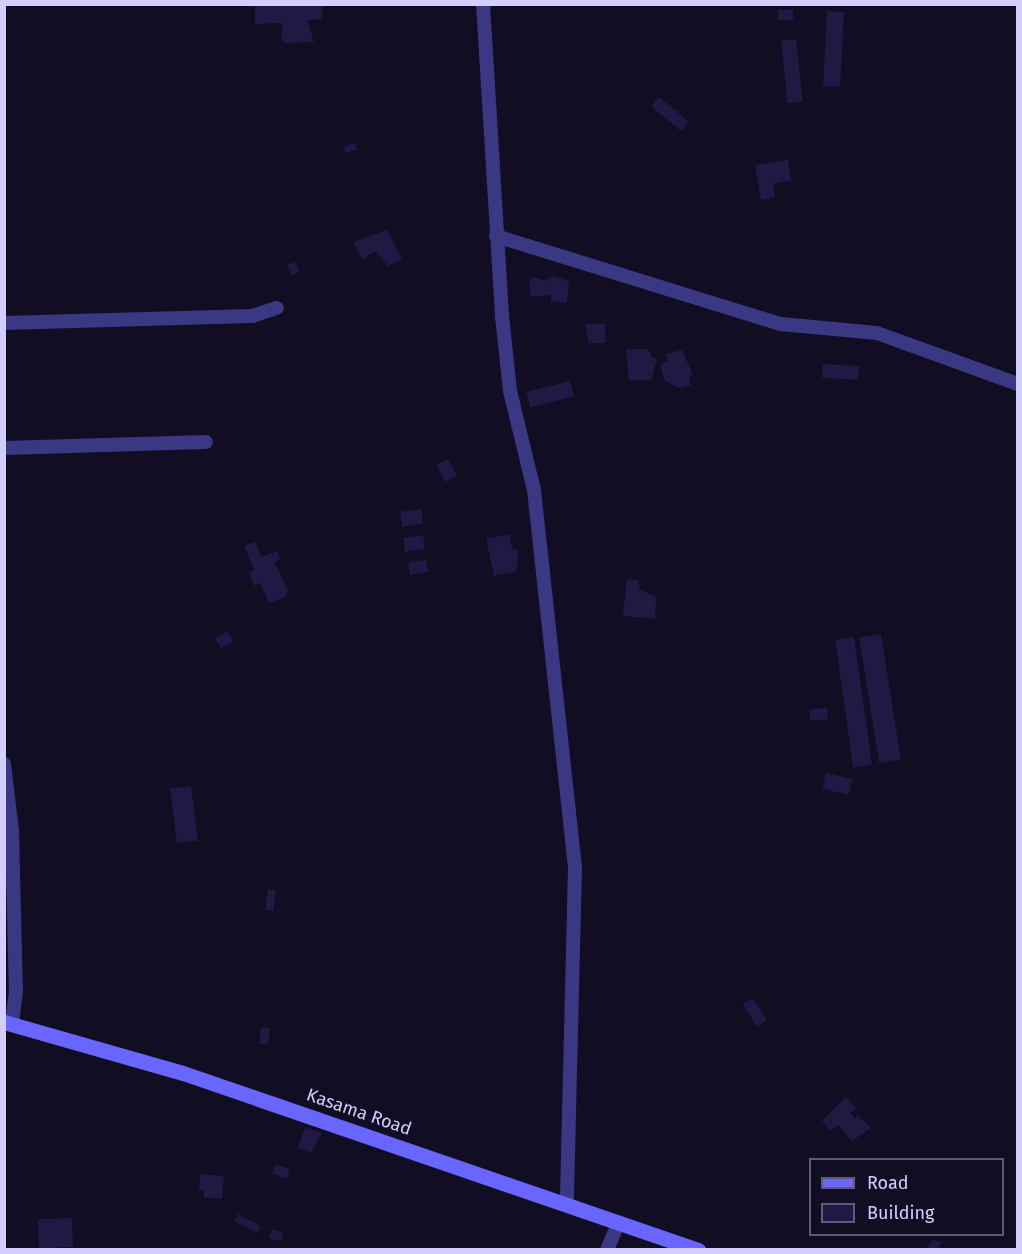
<!DOCTYPE html>
<style>
body{margin:0}
#map{position:relative;width:1022px;height:1254px;overflow:hidden;background:#110d22;font-family:"Fira Sans",sans-serif}
div>[style]{position:absolute}
[style*='--x']{left:calc(var(--x)*1px);top:calc(var(--y)*1px);width:calc(var(--w)*1px);rotate:calc(var(--a)*1deg)}
.building>*{inset:0;background:#211944;transform-origin:0 0}
.street>*{height:14px;margin:-7px;padding:0 7px;transform-origin:7px;border-radius:7px;background:#3a3783}
.secondary>*{height:15px;margin:-7.5px;padding:0 7.5px;transform-origin:7.5px;border-radius:7.5px;background:#6965ff}
span{translate:-50% -50%;white-space:nowrap;text-align:center;line-height:1.15;-webkit-text-stroke:5px #110d22;paint-order:stroke}
.street-label{font-size:18px;color:#d4ceff}
.frame{position:absolute;inset:0;border:6px solid #d4ceff;pointer-events:none}
.legend{position:absolute;left:809px;top:1158px;width:195px;height:78px;box-sizing:border-box;background:#110d22;border:2px solid #5f5a7a;margin:0;padding:8px 10px;list-style:none;font-size:18px;color:#d4ceff}
.legend li{display:flex;align-items:center;gap:12px;height:30px}
.legend b{width:30px;border:2px solid #5f5a7a}
</style>
<div id="map">
<div class="building">
<div style="clip-path:polygon(322px 5px,323px 19px,307px 20px,314px 42px,285px 43px,281px 38px,283px 23px,255px 24px,255px 6px)"></div>
<div style="left:793px;top:10px;width:10px;height:15px;rotate:90deg"></div>
<div style="left:827px;top:11px;width:17px;height:75px;rotate:3deg"></div>
<div style="left:796px;top:39px;width:63px;height:15px;rotate:84deg"></div>
<div style="left:659px;top:97px;width:39px;height:12px;rotate:40deg"></div>
<div style="left:355px;top:143px;width:7px;height:12px;rotate:74deg"></div>
<div style="clip-path:polygon(788px 160px,791px 180px,773px 184px,775px 197px,761px 200px,755px 165px)"></div>
<div style="clip-path:polygon(387px 230px,402px 259px,388px 266px,376px 251px,362px 259px,353px 242px)"></div>
<div style="left:295px;top:262px;width:11px;height:8px;rotate:68deg"></div>
<div style="clip-path:polygon(552px 276px,569px 281px,567px 303px,551px 301px,551px 295px,531px 297px,529px 282px,534px 277px,546px 281px)"></div>
<div style="clip-path:polygon(585px 324px,605px 324px,605px 343px,589px 343px)"></div>
<div style="clip-path:polygon(626px 349px,648px 349px,652px 358px,657px 358px,651px 380px,629px 380px)"></div>
<div style="clip-path:polygon(682px 350px,693px 375px,689px 376px,691px 385px,678px 388px,664px 379px,660px 364px,668px 361px,666px 354px)"></div>
<div style="left:823px;top:364px;width:36px;height:14px;rotate:3deg"></div>
<div style="left:570px;top:381px;width:16px;height:45px;rotate:76deg"></div>
<div style="left:448px;top:459px;width:19px;height:13px;rotate:62deg"></div>
<div style="left:421px;top:509px;width:15px;height:21px;rotate:82deg"></div>
<div style="clip-path:polygon(509px 534px,513px 551px,518px 549px,517px 571px,494px 576px,486px 539px)"></div>
<div style="left:423px;top:535px;width:14px;height:20px;rotate:82deg"></div>
<div style="clip-path:polygon(255px 542px,262px 557px,277px 551px,280px 559px,274px 562px,288px 590px,286px 597px,269px 603px,260px 583px,254px 586px,249px 572px,254px 570px,244px 546px)"></div>
<div style="left:426px;top:560px;width:12px;height:18px;rotate:81deg"></div>
<div style="clip-path:polygon(627px 579px,638px 580px,640px 590px,656px 597px,655px 619px,623px 616px)"></div>
<div style="left:227px;top:631px;width:12px;height:14px;rotate:59deg"></div>
<div style="left:881px;top:634px;width:127px;height:22px;rotate:81deg"></div>
<div style="left:854px;top:637px;width:129px;height:19px;rotate:82deg"></div>
<div style="left:827px;top:708px;width:11px;height:18px;rotate:85deg"></div>
<div style="left:826px;top:773px;width:27px;height:16px;rotate:13deg"></div>
<div style="left:191px;top:786px;width:55px;height:21px;rotate:83deg"></div>
<div style="left:268px;top:889px;width:8px;height:21px;rotate:7deg"></div>
<div style="left:753px;top:998px;width:26px;height:12px;rotate:58deg"></div>
<div style="left:261px;top:1027px;width:9px;height:17px;rotate:6deg"></div>
<div style="clip-path:polygon(846px 1097px,856px 1108px,850px 1113px,855px 1118px,858px 1115px,871px 1128px,852px 1141px,838px 1125px,831px 1131px,822px 1121px)"></div>
<div style="clip-path:polygon(305px 1127px,322px 1133px,311px 1153px,298px 1148px)"></div>
<div style="left:276px;top:1164px;width:15px;height:10px;rotate:20deg"></div>
<div style="clip-path:polygon(200px 1174px,224px 1176px,222px 1199px,204px 1197px,204px 1190px,199px 1190px)"></div>
<div style="left:238px;top:1214px;width:26px;height:8px;rotate:28deg"></div>
<div style="left:72px;top:1218px;width:29px;height:34px;rotate:88deg"></div>
<div style="left:272px;top:1229px;width:12px;height:9px;rotate:20deg"></div>
<div style="clip-path:polygon(933px 1240px,941px 1242px,938px 1250px,925px 1250px)"></div>
</div>
<div class="street">
<div style="--x:483;--y:4;--w:313;--a:86.5"></div>
<div style="--x:502;--y:316;--w:75;--a:83.9"></div>
<div style="--x:510;--y:391;--w:102;--a:76.4"></div>
<div style="--x:534;--y:490;--w:380;--a:83.8"></div>
<div style="--x:575;--y:868;--w:337;--a:91.4"></div>
<div style="--x:496;--y:236;--w:298;--a:17.2"></div>
<div style="--x:781;--y:324;--w:96;--a:5.4"></div>
<div style="--x:877;--y:333;--w:150;--a:19.9"></div>
<div style="--x:4;--y:323;--w:248;--a:-1.6"></div>
<div style="--x:252;--y:316;--w:26;--a:-18"></div>
<div style="--x:4;--y:448;--w:202;--a:-1.7"></div>
<div style="--x:4;--y:764;--w:67;--a:83.2"></div>
<div style="--x:12;--y:831;--w:160;--a:88.6"></div>
<div style="--x:16;--y:991;--w:33;--a:97"></div>
<div style="--x:607;--y:1250;--w:30;--a:-67"></div>
</div>
<div class="secondary">
<div style="--x:4;--y:1022;--w:186;--a:15.9"></div>
<div style="--x:183;--y:1073;--w:545;--a:18.97"></div>
</div>
<div class="street-label">
<span style="left:359px;top:1112px;rotate:19deg">Kasama Road</span>
</div>
<div class="frame"></div>
<ul class="legend">
<li><b style="height:8px;background:#6965ff"></b>Road</li>
<li><b style="height:16px;background:#211944"></b>Building</li>
</ul>
</div>
